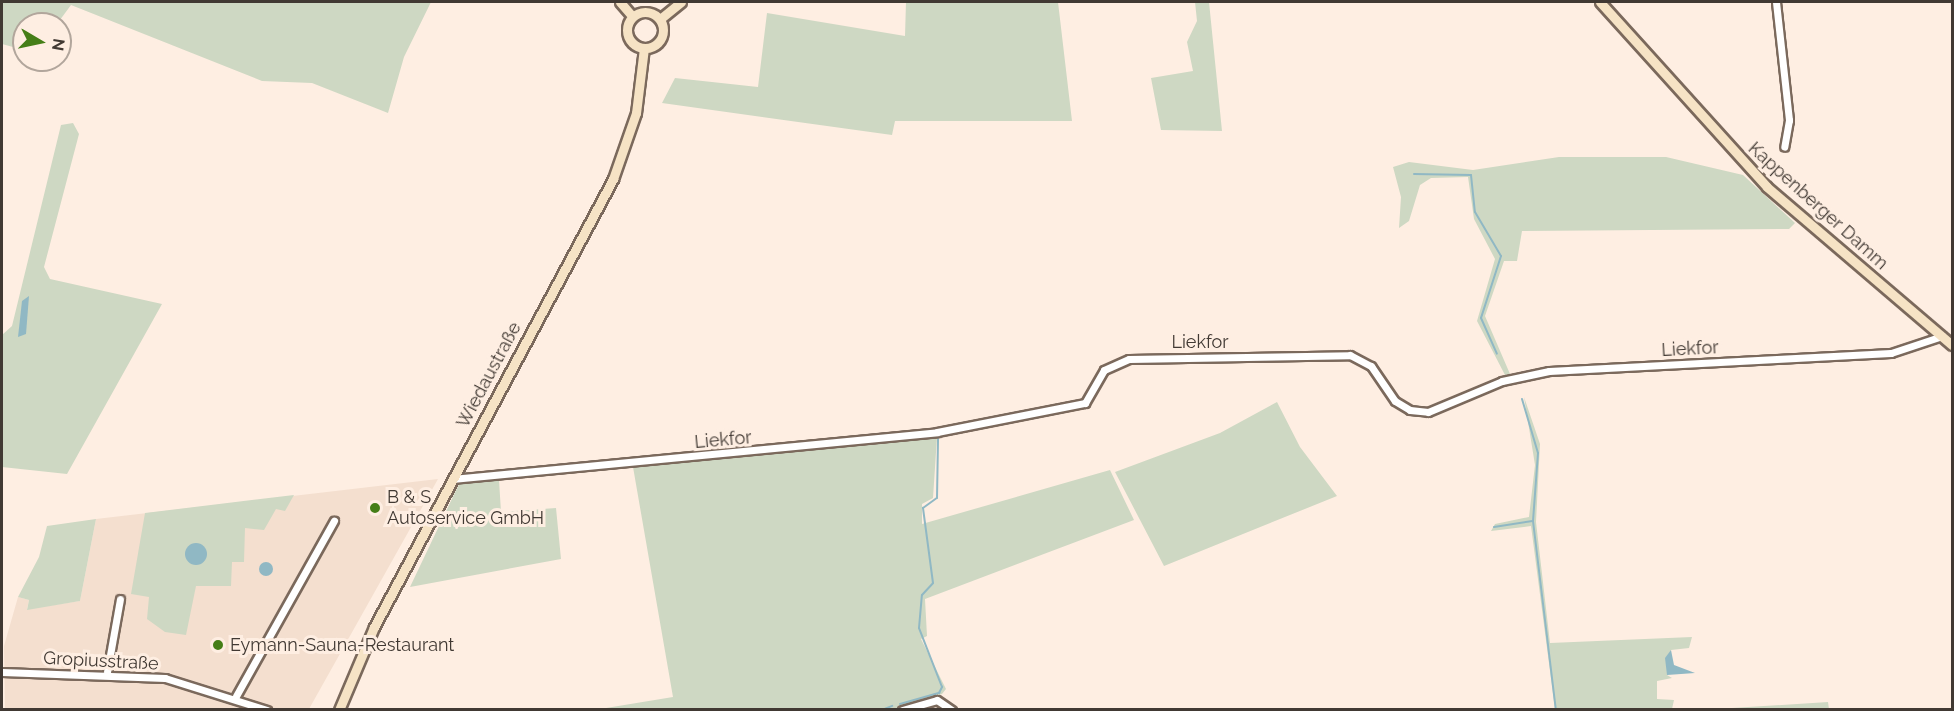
<!DOCTYPE html>
<meta charset="utf-8">
<style>
body{margin:0}
#map{position:relative;width:1954px;height:711px;overflow:hidden;background:#feeee2;font-family:Raleway,sans-serif}
div>[style]{position:absolute}
[style*='--x']{left:calc(var(--x)*1px);top:calc(var(--y)*1px);width:calc(var(--w)*1px);rotate:calc(var(--a)*1deg)}
.built>*{inset:0;background:#f4dfcf}
.green>*{inset:0;background:#ced8c3}
.water>*{inset:0;background:#90b8c4}
.round{border-radius:50%}
.stream>*{height:2px;margin:-1px;padding:0 1px;transform-origin:1px;border-radius:1px;background:#90b8c4}
.roads{filter:drop-shadow(2px 0 #7b695c) drop-shadow(-2px 0 #7b695c) drop-shadow(0 2px #7b695c) drop-shadow(0 -2px #7b695c)}
.street>*{height:7px;margin:-3.5px;padding:0 3.5px;transform-origin:3.5px;border-radius:3.5px;background:#fff}
.secondary>*{height:9px;margin:-4.5px;padding:0 4.5px;transform-origin:4.5px;border-radius:4.5px;background:#f6e3c5}
.secondary>.ring{margin:-4.5px;padding:0;box-sizing:content-box;background:none;border:9px solid #f6e3c5;border-radius:50%}
.dots>*{width:16px;height:16px;translate:-50% -50%;box-sizing:border-box;border:3px solid #feeee2;border-radius:50%}
span{translate:-50% -50%;white-space:nowrap;text-align:center;line-height:1.15;-webkit-text-stroke:6px #feeee2;paint-order:stroke}
.street-label{font-size:18px;color:#413933}
.poi-label{font-size:18px;color:#413933}
.left{translate:0 -50%;text-align:left}
.frame{position:absolute;inset:0;border:3px solid #413933;pointer-events:none}
.north{position:absolute;left:12px;top:12px;width:60px;height:60px;box-sizing:border-box;background:#feeee2;border:2px solid #b2a69c;border-radius:50%;rotate:99deg;font-size:16px;font-weight:700;line-height:24px;text-align:center;color:#413933}
.north::after{content:'';display:block;margin:auto;width:21px;height:27px;background:#457e17;clip-path:polygon(50% 0,100% 100%,50% 72%,0 100%)}
</style>
<div id="map">
<div class="built">
<div style="clip-path:polygon(438px 479px,309px 709px,5px 710px,4px 646px,18px 597px,29px 600px,27px 609px,80px 601px,96px 519px)"></div>
</div>
<div class="green">
<div style="clip-path:polygon(2px 2px,431px 2px,404px 57px,388px 113px,312px 83px,262px 81px,71px 5px,57px 24px,24px 24px,24px 50px,2px 44px)"></div>
<div style="clip-path:polygon(906px 2px,1058px 2px,1072px 121px,895px 121px,892px 135px,662px 103px,675px 78px,758px 87px,767px 13px,905px 36px)"></div>
<div style="clip-path:polygon(1195px 2px,1209px 2px,1222px 131px,1161px 130px,1151px 78px,1193px 71px,1187px 42px,1197px 21px)"></div>
<div style="clip-path:polygon(73px 123px,79px 134px,44px 267px,50px 279px,162px 304px,67px 474px,2px 467px,2px 335px,12px 326px,61px 125px)"></div>
<div style="clip-path:polygon(1559px 157px,1666px 157px,1743px 175px,1795px 223px,1789px 229px,1522px 231px,1517px 261px,1504px 261px,1485px 316px,1510px 374px,1505px 375px,1477px 321px,1495px 259px,1474px 219px,1468px 177px,1431px 178px,1420px 185px,1409px 221px,1399px 228px,1401px 197px,1393px 167px,1409px 162px,1473px 170px)"></div>
<div style="clip-path:polygon(1524px 397px,1540px 444px,1536px 522px,1550px 643px,1692px 637px,1689px 648px,1671px 650px,1667px 675px,1672px 678px,1657px 681px,1657px 699px,1674px 700px,1672px 709px,1555px 709px,1531px 526px,1491px 531px,1495px 524px,1529px 517px,1535px 465px)"></div>
<div style="clip-path:polygon(1277px 402px,1300px 447px,1337px 496px,1164px 566px,1115px 472px,1220px 433px)"></div>
<div style="clip-path:polygon(937px 437px,933px 498px,922px 504px,922px 524px,1110px 470px,1134px 520px,925px 599px,927px 636px,921px 639px,946px 689px,942px 694px,890px 710px,600px 709px,673px 697px,633px 467px)"></div>
<div style="clip-path:polygon(499px 480px,501px 512px,556px 508px,561px 559px,410px 587px,459px 484px)"></div>
<div style="clip-path:polygon(294px 495px,285px 511px,276px 509px,264px 530px,245px 528px,244px 562px,232px 562px,231px 586px,196px 586px,186px 635px,165px 632px,147px 619px,149px 597px,131px 594px,145px 513px)"></div>
<div style="clip-path:polygon(96px 519px,80px 601px,27px 610px,29px 600px,18px 597px,39px 557px,47px 526px)"></div>
<div style="clip-path:polygon(1828px 702px,1829px 709px,1684px 709px,1716px 709px)"></div>
</div>
<div class="water">
<div style="clip-path:polygon(29px 296px,26px 334px,18px 337px,22px 301px)"></div>
<div class="round" style="left:185px;top:543px;width:22px;height:22px"></div>
<div class="round" style="left:259px;top:562px;width:14px;height:14px"></div>
<div style="clip-path:polygon(1671px 650px,1674px 665px,1695px 673px,1667px 675px,1665px 658px)"></div>
</div>
<div class="stream">
<div style="--x:1414;--y:174;--w:57;--a:1"></div>
<div style="--x:1471;--y:175;--w:37;--a:84"></div>
<div style="--x:1475;--y:212;--w:51;--a:59.4"></div>
<div style="--x:1501;--y:256;--w:65;--a:107.9"></div>
<div style="--x:1481;--y:318;--w:39;--a:66"></div>
<div style="--x:1522;--y:399;--w:56;--a:73.5"></div>
<div style="--x:1538;--y:453;--w:68;--a:94.2"></div>
<div style="--x:1533;--y:521;--w:190;--a:83.1"></div>
<div style="--x:1494;--y:527;--w:39;--a:-9"></div>
<div style="--x:900;--y:704;--w:41;--a:-15.8"></div>
<div style="--x:939;--y:693;--w:7;--a:-63"></div>
<div style="--x:942;--y:687;--w:63;--a:-111.3"></div>
<div style="--x:919;--y:628;--w:33;--a:-85"></div>
<div style="--x:922;--y:595;--w:16;--a:-47"></div>
<div style="--x:933;--y:583;--w:76;--a:-97.6"></div>
<div style="--x:923;--y:508;--w:17;--a:-36"></div>
<div style="--x:937;--y:498;--w:59;--a:-89"></div>
<div style="--x:882;--y:710;--w:11;--a:-22"></div>
</div>
<div class="roads">
<div class="street">
<div style="--x:1776;--y:2;--w:119;--a:83.7"></div>
<div style="--x:1789;--y:120;--w:27;--a:100"></div>
<div style="--x:453;--y:479;--w:486;--a:-5.5"></div>
<div style="--x:937;--y:432;--w:151;--a:-11.1"></div>
<div style="--x:1085;--y:403;--w:38;--a:-60"></div>
<div style="--x:1104;--y:370;--w:27;--a:-24"></div>
<div style="--x:1129;--y:359;--w:221;--a:-1"></div>
<div style="--x:1350;--y:355;--w:24;--a:28"></div>
<div style="--x:1371;--y:366;--w:42;--a:55.6"></div>
<div style="--x:1395;--y:401;--w:17;--a:31"></div>
<div style="--x:1410;--y:410;--w:18;--a:6"></div>
<div style="--x:1428;--y:412;--w:80;--a:-22.7"></div>
<div style="--x:1502;--y:381;--w:48;--a:-12"></div>
<div style="--x:1549;--y:371;--w:342;--a:-3"></div>
<div style="--x:1891;--y:353;--w:54;--a:-18.4"></div>
<div style="--x:2;--y:672;--w:163;--a:2.1"></div>
<div style="--x:165;--y:678;--w:107;--a:17.4"></div>
<div style="--x:107;--y:672;--w:74;--a:-79.9"></div>
<div style="--x:236;--y:696;--w:201;--a:-60.8"></div>
<div style="--x:902;--y:710;--w:36;--a:-16"></div>
<div style="--x:937;--y:700;--w:18;--a:34"></div>
</div>
<div class="secondary">
<div style="--x:620;--y:2;--w:18;--a:49"></div>
<div style="--x:1600;--y:2;--w:249;--a:47.9"></div>
<div style="--x:1767;--y:187;--w:243;--a:40.5"></div>
<div class="ring" style="left:627px;top:12px;width:27px;height:27px"></div>
<div style="--x:660;--y:19;--w:27;--a:-39"></div>
<div style="--x:339;--y:710;--w:90;--a:-67.1"></div>
<div style="--x:374;--y:627;--w:508;--a:-61.92"></div>
<div style="--x:613;--y:179;--w:70;--a:-70.8"></div>
<div style="--x:636;--y:113;--w:65;--a:-83"></div>
</div>
</div>
<div class="dots">
<div style="left:375px;top:508px;background:#457e17"></div>
<div style="left:218px;top:645px;background:#457e17"></div>
</div>
<div class="street-label">
<span style="left:1818px;top:206px;rotate:42deg">Kappenberger Damm</span>
<span style="left:1200px;top:342px">Liekfor</span>
<span style="left:1690px;top:349px;rotate:-3deg">Liekfor</span>
<span style="left:489px;top:375px;rotate:-62deg">Wiedaustraße</span>
<span style="left:723px;top:440px;rotate:-5deg">Liekfor</span>
<span style="left:101px;top:661px;rotate:3deg">Gropiusstraße</span>
</div>
<div class="poi-label">
<span class="left" style="left:387px;top:508px">B &amp; S<br>Autoservice GmbH</span>
<span class="left" style="left:230px;top:645px">Eymann-Sauna-Restaurant</span>
</div>
<div class="frame"></div>
<div class="north">N</div>
</div>
